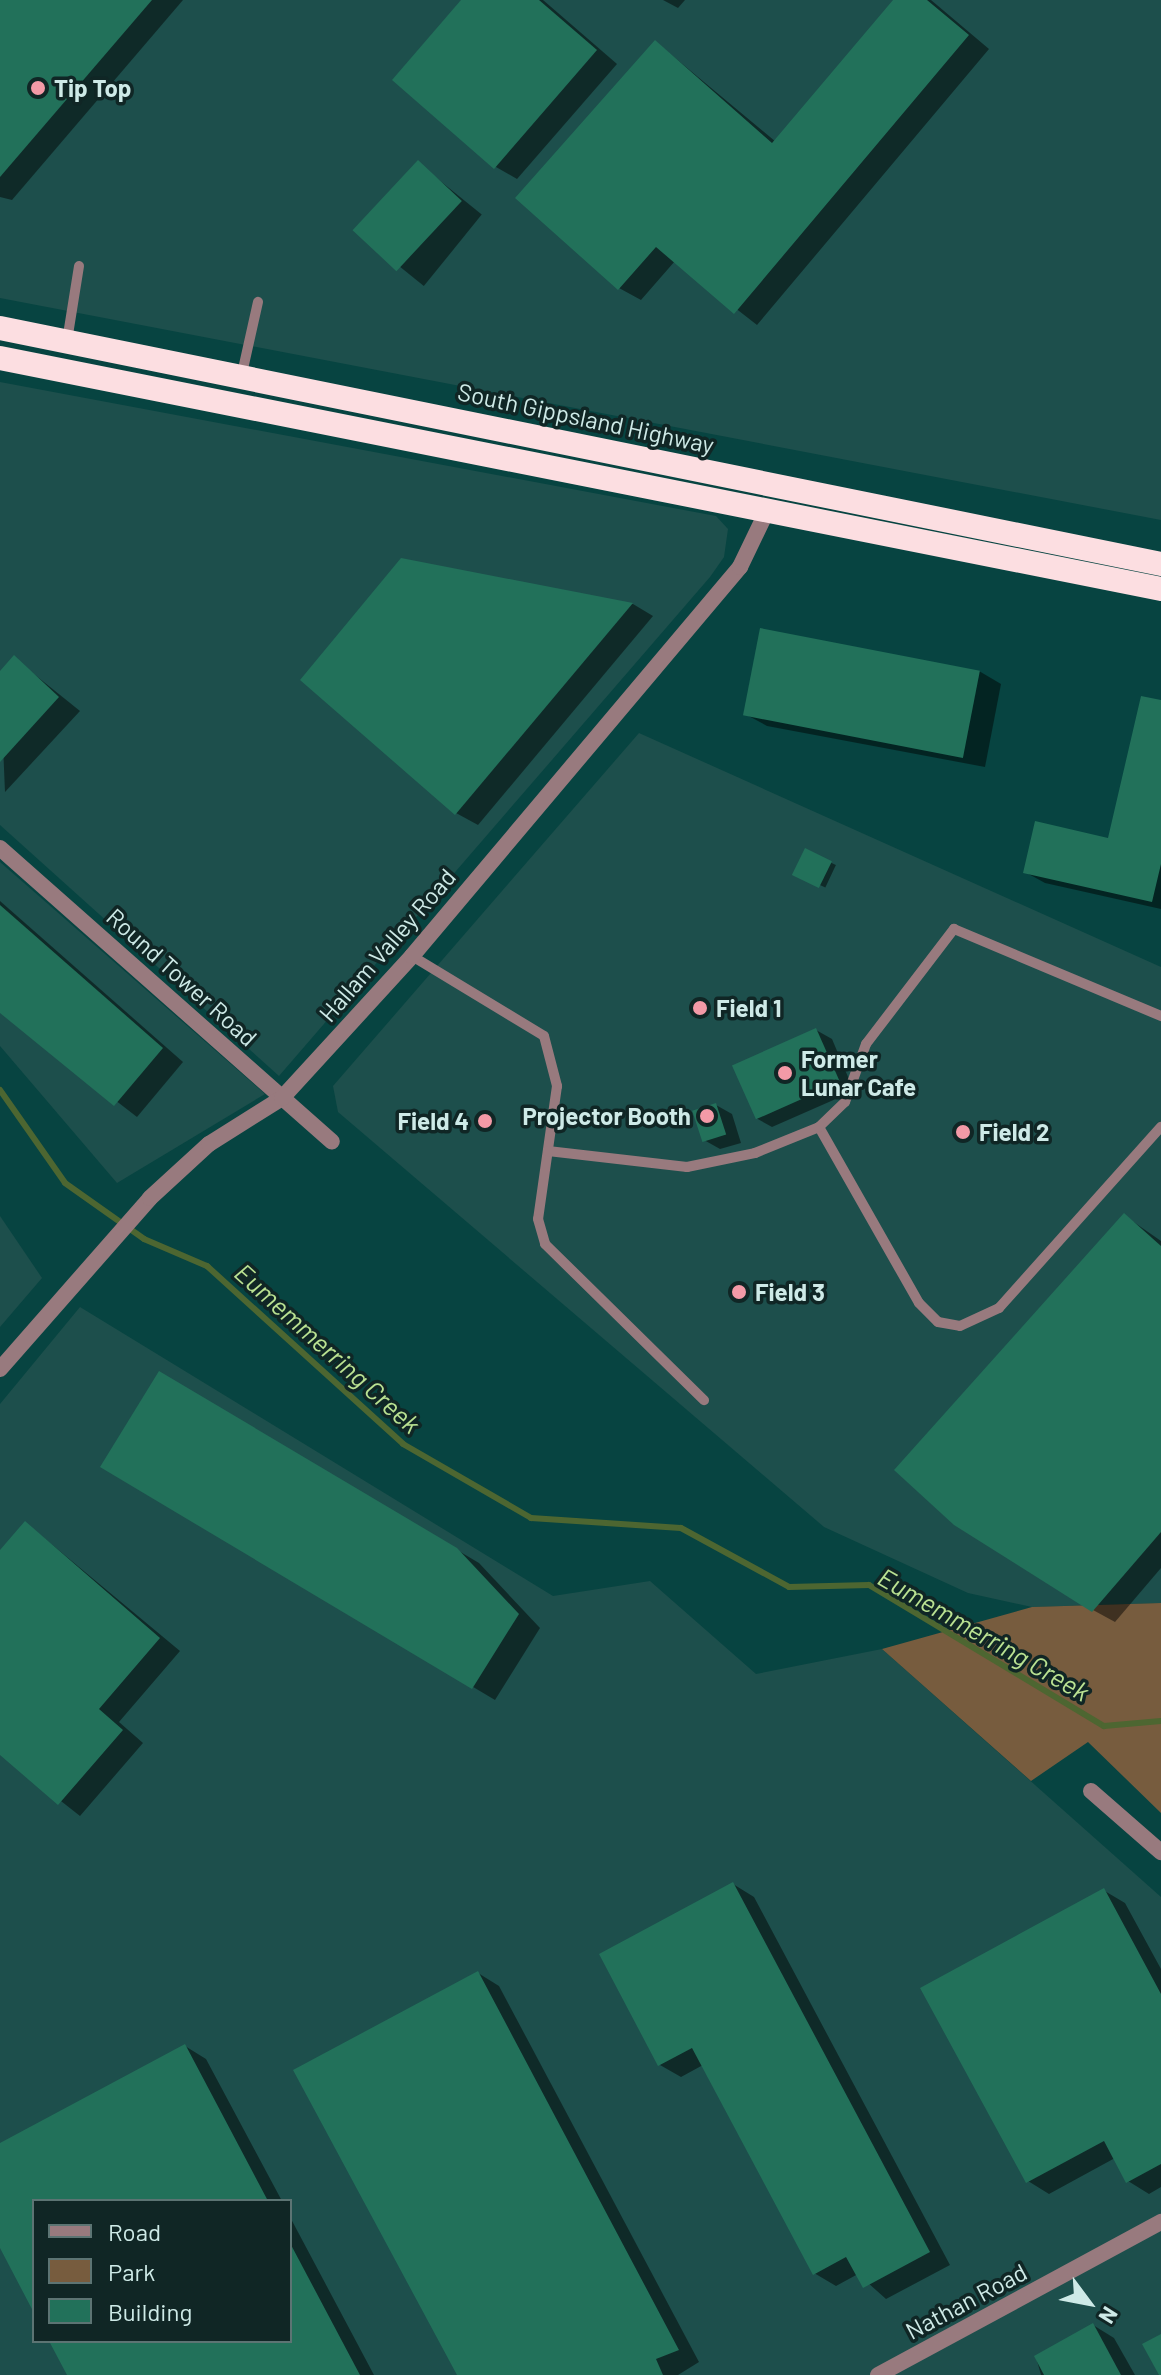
<!DOCTYPE html>
<style>
body{margin:0}
#map{position:relative;width:1161px;height:2375px;overflow:hidden;background:#074441;font-family:Barlow,sans-serif}
div>[style]{position:absolute}
[style*='--x']{left:calc(var(--x)*1px);top:calc(var(--y)*1px);width:calc(var(--w)*1px);rotate:calc(var(--a)*1deg)}
.built>*{inset:0;background:#1d4f4c}
.green>*{inset:0;background:#775c3e}
.shadow>*{inset:0;background:#0007;transform-origin:0 0}
.stream>*{height:6px;margin:-3px;padding:0 3px;transform-origin:3px;border-radius:3px;background:#4d6631}
.building>*{inset:0;background:#22715a;transform-origin:0 0}
.lane>*{height:10px;margin:-5px;padding:0 5px;transform-origin:5px;border-radius:5px;background:#987a7e}
.street>*{height:16px;margin:-8px;padding:0 8px;transform-origin:8px;border-radius:8px;background:#987a7e}
.highway>*{height:24px;margin:-12px;padding:0 12px;transform-origin:12px;border-radius:12px;background:#fcdee1}
.dots>*{width:22px;height:22px;translate:-50% -50%;box-sizing:border-box;border:4px solid #102625;border-radius:50%}
span{translate:-50% -50%;white-space:nowrap;text-align:center;line-height:1.15;-webkit-text-stroke:7px #102625;paint-order:stroke}
.poi-label{font-size:24px;color:#ceeae7;font-weight:700}
.left{translate:0 -50%;text-align:left}
.right{translate:-100% -50%;text-align:right}
.street-label{font-size:24px;color:#ceeae7}
.water-label{font-size:26px;color:#bae292;font-style:italic}
.legend{position:absolute;left:32px;top:2199px;width:260px;height:144px;box-sizing:border-box;background:#102625;border:2px solid #5c7473;margin:0;padding:10px 14px;list-style:none;font-size:24px;color:#ceeae7}
.legend li{display:flex;align-items:center;gap:16px;height:40px}
.legend b{width:40px;border:2px solid #5c7473}
.north{position:absolute;left:1049px;top:2263px;width:80px;height:80px;-webkit-text-stroke:6px #102625;paint-order:stroke;rotate:122deg;font-size:22px;font-weight:700;line-height:32px;text-align:center;color:#ceeae7}
.north::after{content:'';display:block;margin:auto;width:28px;height:36px;background:#ceeae7;clip-path:polygon(50% 0,100% 100%,50% 72%,0 100%)}
</style>
<div id="map">
<div class="built">
<div style="clip-path:polygon(0 0,1161px 0,1161px 520px,0 298px)"></div>
<div style="clip-path:polygon(0 382px,716px 516px,728px 529px,724px 557px,710px 577px,279px 1076px,0 825px)"></div>
<div style="clip-path:polygon(639px 733px,1161px 967px,1161px 1603px,1032px 1607px,968px 1593px,824px 1527px,338px 1112px,333px 1086px)"></div>
<div style="clip-path:polygon(0 862px,265px 1094px,117px 1183px,0 1046px)"></div>
<div style="clip-path:polygon(0 1216px,42px 1278px,0 1327px)"></div>
<div style="clip-path:polygon(evenodd,80px 1307px,553px 1596px,650px 1581px,756px 1674px,882px 1649px,1161px 1897px,1161px 2375px,0 2375px,0 1404px,80px 1307px,34px 2201px,290px 2201px,290px 2341px,34px 2341px,34px 2201px)"></div>
</div>
<div class="green">
<div style="clip-path:polygon(1161px 1603px,1161px 1813px,1088px 1742px,1031px 1781px,882px 1649px,1032px 1607px)"></div>
</div>
<div class="shadow">
<div style="clip-path:polygon(0 0,183px 0,12px 200px,0 197px)"></div>
<div style="clip-path:polygon(464px 0,543px 0,617px 64px,517px 179px,496px 167px)"></div>
<div style="clip-path:polygon(663px 0,685px 0,678px 8px)"></div>
<div style="clip-path:polygon(895px 0,931px 0,989px 49px,757px 325px,675px 261px,641px 300px,619px 288px,656px 42px,776px 142px)"></div>
<div style="left:418px;top:163px;width:82px;height:92px;rotate:39deg"></div>
<div style="clip-path:polygon(402px 560px,633px 604px,653px 616px,478px 825px,456px 813px)"></div>
<div style="clip-path:polygon(14px 658px,80px 711px,5px 792px,0 674px)"></div>
<div style="clip-path:polygon(979px 671px,1001px 684px,985px 767px,767px 726px,745px 714px)"></div>
<div style="clip-path:polygon(1161px 702px,1161px 909px,1045px 883px,1025px 872px,1110px 840px)"></div>
<div style="left:806px;top:851px;width:33px;height:25px;rotate:25deg"></div>
<div style="clip-path:polygon(0 901px,183px 1062px,137px 1117px,0 1011px)"></div>
<div style="clip-path:polygon(816px 1030px,832px 1039px,854px 1091px,772px 1127px,756px 1118px)"></div>
<div style="clip-path:polygon(716px 1105px,732px 1114px,741px 1143px,720px 1149px,704px 1140px)"></div>
<div style="clip-path:polygon(1125px 1216px,1161px 1241px,1161px 1568px,1115px 1622px,1093px 1610px)"></div>
<div style="clip-path:polygon(159px 1373px,479px 1563px,540px 1628px,495px 1700px,102px 1466px)"></div>
<div style="clip-path:polygon(26px 1523px,180px 1651px,119px 1722px,143px 1743px,80px 1816px,0 1753px,0 1553px)"></div>
<div style="clip-path:polygon(733px 1884px,754px 1897px,950px 2265px,886px 2299px,858px 2274px,836px 2286px,814px 2273px,703px 2065px,681px 2077px,660px 2065px)"></div>
<div style="clip-path:polygon(1103px 1890px,1125px 1903px,1161px 1969px,1161px 2187px,1149px 2194px,1128px 2181px,1115px 2158px,1049px 2194px,1028px 2181px)"></div>
<div style="clip-path:polygon(478px 1973px,499px 1986px,699px 2362px,678px 2375px,460px 2375px)"></div>
<div style="clip-path:polygon(185px 2046px,206px 2059px,282px 2201px,34px 2201px,34px 2309px,0 2244px,0 2145px)"></div>
<div style="clip-path:polygon(290px 2217px,374px 2375px,69px 2375px,51px 2341px,290px 2341px)"></div>
<div style="clip-path:polygon(1093px 2325px,1114px 2338px,1135px 2375px,1041px 2375px,1036px 2357px)"></div>
</div>
<div class="stream">
<div style="--x:0;--y:1090;--w:113;--a:55"></div>
<div style="--x:65;--y:1183;--w:97;--a:35.3"></div>
<div style="--x:144;--y:1239;--w:69;--a:23.2"></div>
<div style="--x:207;--y:1266;--w:265;--a:42.2"></div>
<div style="--x:403;--y:1444;--w:148;--a:30"></div>
<div style="--x:531;--y:1518;--w:150;--a:3.8"></div>
<div style="--x:681;--y:1528;--w:123;--a:28.6"></div>
<div style="--x:789;--y:1587;--w:80;--a:-1.4"></div>
<div style="--x:869;--y:1585;--w:274;--a:31"></div>
<div style="--x:1104;--y:1726;--w:57;--a:-5"></div>
</div>
<div class="building">
<div style="clip-path:polygon(0 0,152px 0,0 177px)"></div>
<div style="clip-path:polygon(461px 0,539px 0,597px 50px,494px 169px,392px 80px)"></div>
<div style="clip-path:polygon(893px 0,927px 0,969px 35px,734px 314px,656px 247px,618px 290px,515px 198px,655px 40px,772px 143px)"></div>
<div style="left:418px;top:160px;width:60px;height:96px;rotate:43deg"></div>
<div style="clip-path:polygon(401px 558px,633px 603px,455px 815px,300px 680px)"></div>
<div style="left:760px;top:628px;width:224px;height:89px;rotate:11deg"></div>
<div style="clip-path:polygon(14px 655px,59px 697px,0 762px,0 671px)"></div>
<div style="clip-path:polygon(1141px 696px,1161px 700px,1161px 864px,1152px 902px,1023px 873px,1035px 821px,1108px 838px)"></div>
<div style="left:805px;top:848px;width:30px;height:30px;rotate:26deg"></div>
<div style="clip-path:polygon(0 905px,163px 1048px,114px 1106px,0 1013px)"></div>
<div style="left:816px;top:1028px;width:59px;height:92px;rotate:66deg"></div>
<div style="left:716px;top:1103px;width:33px;height:25px;rotate:72deg"></div>
<div style="clip-path:polygon(1124px 1213px,1161px 1246px,1161px 1532px,1092px 1612px,954px 1525px,894px 1470px)"></div>
<div style="clip-path:polygon(159px 1371px,457px 1548px,519px 1614px,472px 1689px,100px 1467px)"></div>
<div style="clip-path:polygon(25px 1521px,160px 1638px,99px 1709px,123px 1730px,58px 1805px,0 1755px,0 1550px)"></div>
<div style="clip-path:polygon(733px 1882px,930px 2252px,863px 2288px,846px 2257px,813px 2275px,692px 2048px,658px 2066px,599px 1954px)"></div>
<div style="clip-path:polygon(1104px 1888px,1161px 1994px,1161px 2164px,1126px 2183px,1104px 2141px,1026px 2183px,920px 1988px)"></div>
<div style="clip-path:polygon(478px 1971px,679px 2350px,656px 2359px,663px 2375px,457px 2375px,293px 2070px)"></div>
<div style="clip-path:polygon(185px 2044px,268px 2201px,34px 2201px,34px 2313px,0 2248px,0 2143px)"></div>
<div style="clip-path:polygon(290px 2243px,360px 2375px,67px 2375px,49px 2341px,290px 2341px)"></div>
<div style="clip-path:polygon(1093px 2323px,1121px 2375px,1044px 2375px,1034px 2356px)"></div>
<div style="clip-path:polygon(1161px 2334px,1161px 2375px,1159px 2375px,1142px 2344px)"></div>
</div>
<div class="lane">
<div style="--x:67;--y:341;--w:76;--a:-80.9"></div>
<div style="--x:241;--y:378;--w:78;--a:-77.4"></div>
<div style="--x:412;--y:956;--w:154;--a:31.2"></div>
<div style="--x:544;--y:1036;--w:52;--a:75.4"></div>
<div style="--x:557;--y:1086;--w:134;--a:98.1"></div>
<div style="--x:538;--y:1219;--w:26;--a:74"></div>
<div style="--x:545;--y:1244;--w:223;--a:44.5"></div>
<div style="--x:819;--y:1127;--w:202;--a:60.4"></div>
<div style="--x:919;--y:1303;--w:27;--a:45"></div>
<div style="--x:938;--y:1322;--w:22;--a:10"></div>
<div style="--x:960;--y:1326;--w:43;--a:-24.8"></div>
<div style="--x:999;--y:1308;--w:243;--a:-48.2"></div>
<div style="--x:548;--y:1151;--w:140;--a:6.6"></div>
<div style="--x:687;--y:1167;--w:69;--a:-11.6"></div>
<div style="--x:755;--y:1153;--w:69;--a:-22.1"></div>
<div style="--x:819;--y:1127;--w:36;--a:-44"></div>
<div style="--x:845;--y:1102;--w:62;--a:-70.1"></div>
<div style="--x:866;--y:1044;--w:145;--a:-52.6"></div>
<div style="--x:954;--y:929;--w:225;--a:22.8"></div>
</div>
<div class="street">
<div style="--x:0;--y:848;--w:443;--a:41.5"></div>
<div style="--x:0;--y:1369;--w:227;--a:-48.7"></div>
<div style="--x:150;--y:1198;--w:80;--a:-42.5"></div>
<div style="--x:209;--y:1144;--w:86;--a:-32.2"></div>
<div style="--x:282;--y:1098;--w:193;--a:-47.5"></div>
<div style="--x:412;--y:956;--w:509;--a:-49.86"></div>
<div style="--x:740;--y:567;--w:62;--a:-64.3"></div>
<div style="--x:1091;--y:1791;--w:93;--a:41.1"></div>
<div style="--x:878;--y:2375;--w:322;--a:-28.4"></div>
</div>
<div class="highway">
<div style="--x:0;--y:328;--w:1185;--a:11.49"></div>
<div style="--x:0;--y:358;--w:1184;--a:11.25"></div>
</div>
<div class="dots">
<div style="left:38px;top:88px;background:#f39aa7"></div>
<div style="left:700px;top:1008px;background:#f39aa7"></div>
<div style="left:785px;top:1073px;background:#f39aa7"></div>
<div style="left:707px;top:1116px;background:#f39aa7"></div>
<div style="left:485px;top:1121px;background:#f39aa7"></div>
<div style="left:963px;top:1132px;background:#f39aa7"></div>
<div style="left:739px;top:1292px;background:#f39aa7"></div>
</div>
<div class="poi-label">
<span class="left" style="left:54px;top:88px">Tip Top</span>
<span class="left" style="left:716px;top:1008px">Field 1</span>
<span class="left" style="left:801px;top:1073px">Former<br>Lunar Cafe</span>
<span class="right" style="left:691px;top:1116px">Projector Booth</span>
<span class="right" style="left:469px;top:1121px">Field 4</span>
<span class="left" style="left:979px;top:1132px">Field 2</span>
<span class="left" style="left:755px;top:1292px">Field 3</span>
</div>
<div class="street-label">
<span style="left:586px;top:418px;rotate:12deg">South Gippsland Highway</span>
<span style="left:387px;top:945px;rotate:-49deg">Hallam Valley Road</span>
<span style="left:182px;top:977px;rotate:42deg">Round Tower Road</span>
<span style="left:966px;top:2301px;rotate:-28deg">Nathan Road</span>
</div>
<div class="water-label">
<span style="left:328px;top:1348px;rotate:42deg">Eumemmerring Creek</span>
<span style="left:984px;top:1634px;rotate:30deg">Eumemmerring Creek</span>
</div>
<ul class="legend">
<li><b style="height:10px;background:#987a7e"></b>Road</li>
<li><b style="height:22px;background:#775c3e"></b>Park</li>
<li><b style="height:22px;background:#22715a"></b>Building</li>
</ul>
<div class="north">N</div>
</div>
